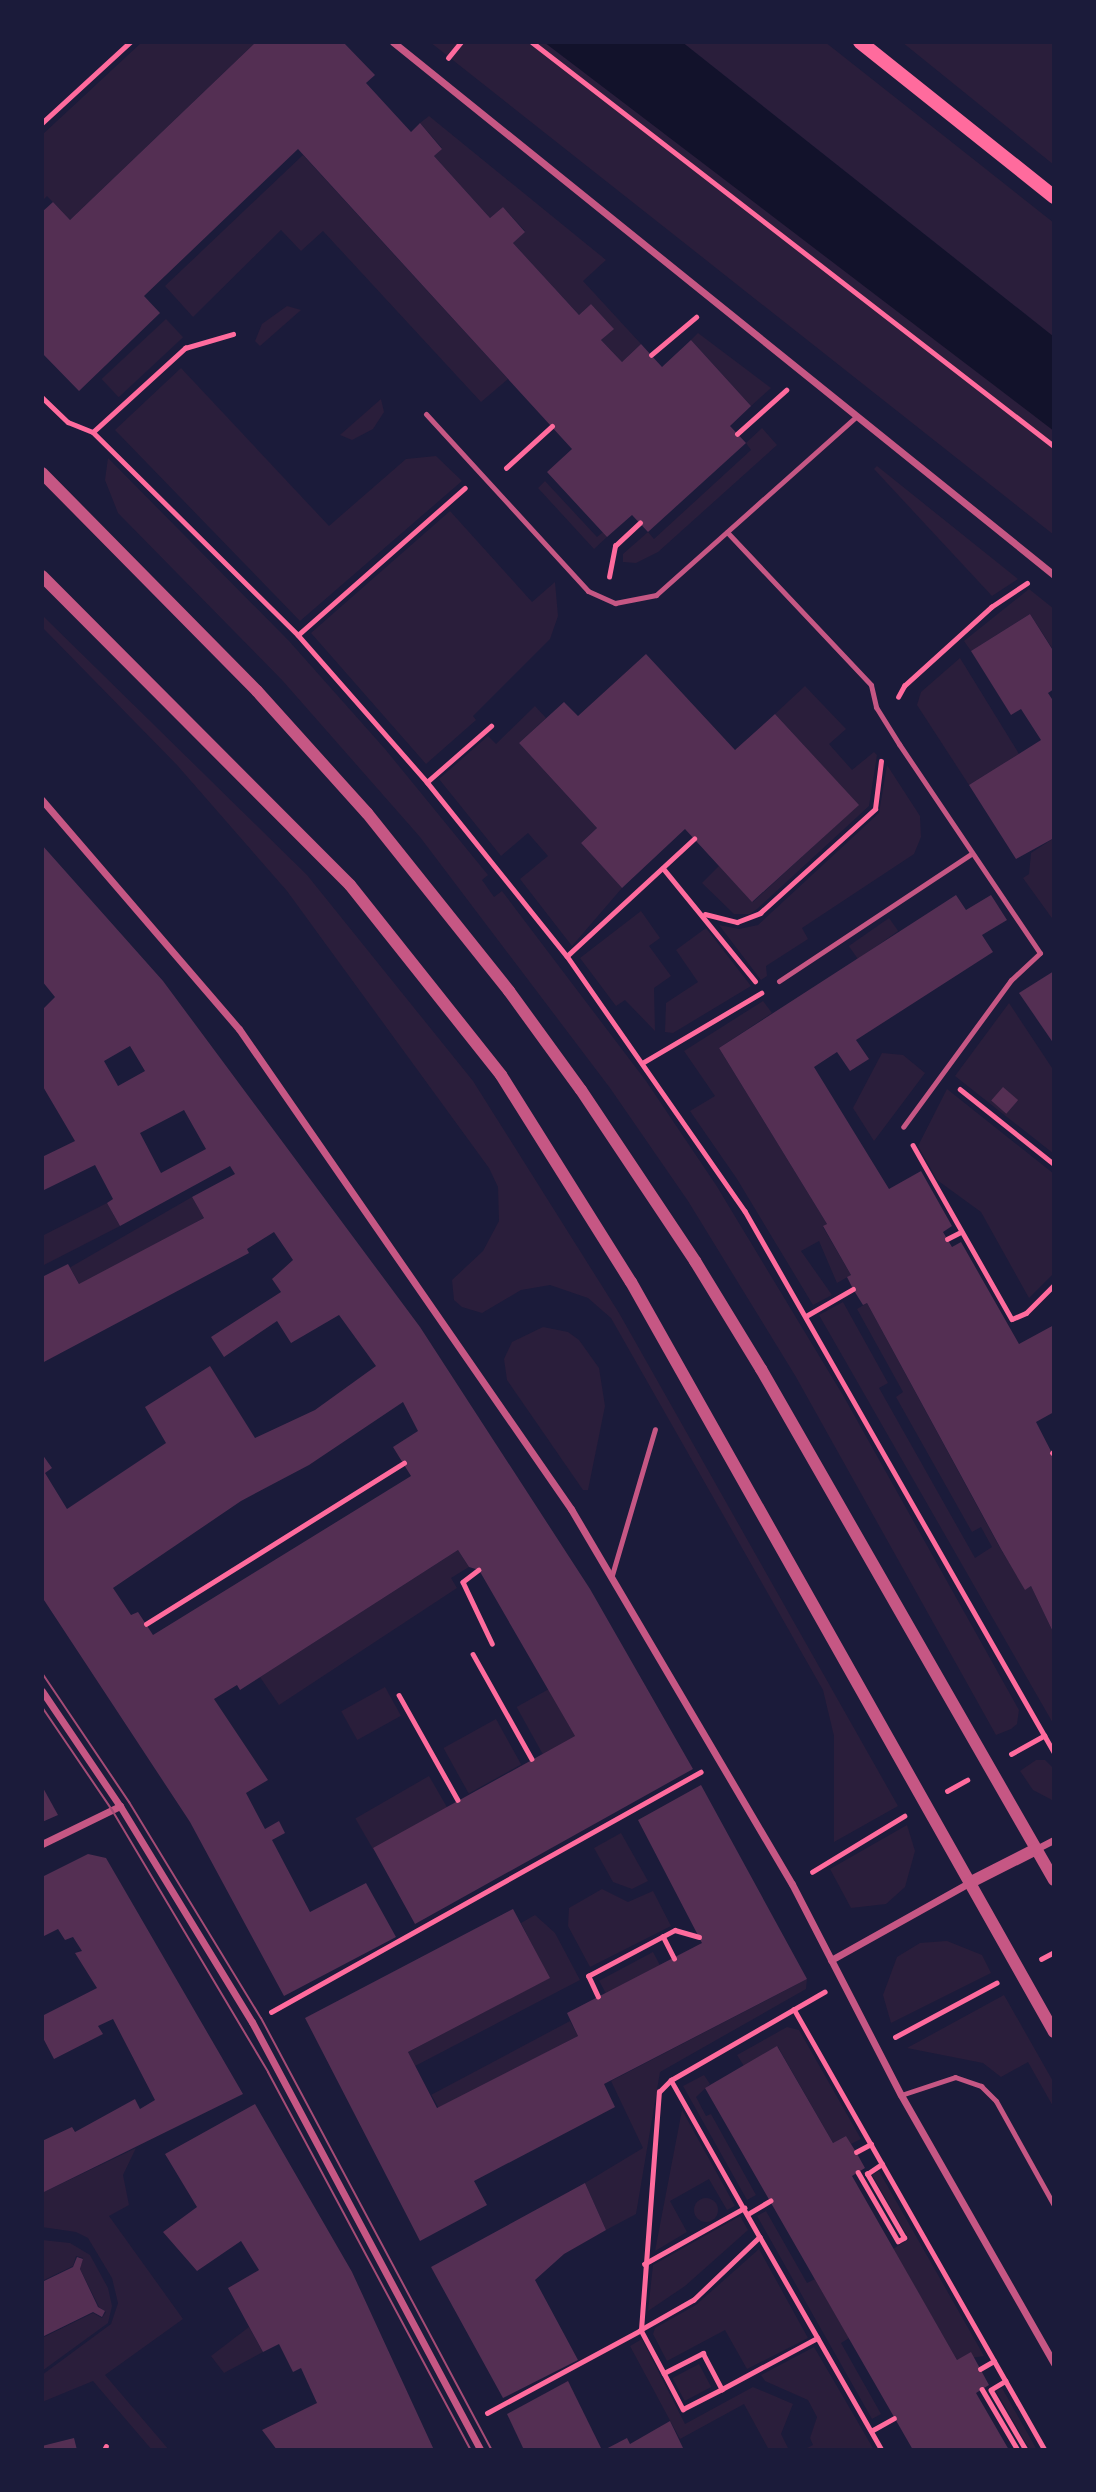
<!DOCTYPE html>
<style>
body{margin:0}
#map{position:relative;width:1096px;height:2492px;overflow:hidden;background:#1b1b3a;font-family:"Fira Sans",sans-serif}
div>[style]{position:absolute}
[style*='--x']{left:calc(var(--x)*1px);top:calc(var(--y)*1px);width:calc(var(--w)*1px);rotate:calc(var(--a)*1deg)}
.green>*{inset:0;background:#2a1e3b;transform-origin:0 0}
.round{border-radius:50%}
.water>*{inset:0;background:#12122b}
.building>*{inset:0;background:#542f53;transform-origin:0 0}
.path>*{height:4.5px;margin:-2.25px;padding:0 2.25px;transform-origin:2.25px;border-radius:2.25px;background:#ff6b9d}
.service>*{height:5px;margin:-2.5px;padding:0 2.5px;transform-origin:2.5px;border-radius:2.5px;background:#c65784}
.minor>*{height:7px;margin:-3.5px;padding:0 3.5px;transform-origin:3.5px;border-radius:3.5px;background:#c65784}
.tertiary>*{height:12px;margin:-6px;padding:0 6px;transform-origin:6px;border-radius:6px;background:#c65784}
.secondary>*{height:14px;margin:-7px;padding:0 7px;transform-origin:7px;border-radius:7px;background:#ff6b9d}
.tram>*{height:2px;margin:-1px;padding:0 1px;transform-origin:1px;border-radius:1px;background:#a44b75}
span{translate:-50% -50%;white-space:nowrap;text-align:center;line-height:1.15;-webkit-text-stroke:6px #1b1b3a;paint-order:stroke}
.frame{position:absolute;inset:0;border:44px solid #1b1b3a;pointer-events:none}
</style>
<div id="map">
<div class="green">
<div style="clip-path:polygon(142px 42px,256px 42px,70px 220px,47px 196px,42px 201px,42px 135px)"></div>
<div style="clip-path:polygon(430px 42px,544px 42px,971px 364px,1054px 431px,1054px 535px)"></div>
<div style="clip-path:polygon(682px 42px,825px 42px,939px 132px,1054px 223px,1054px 337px)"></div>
<div style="clip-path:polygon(902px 42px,1054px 42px,1054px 165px)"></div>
<div style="clip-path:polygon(429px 116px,606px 260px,583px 281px,641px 344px,622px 362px,601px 340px,613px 328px,591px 304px,579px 315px,513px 243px,525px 231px,503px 207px,490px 218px,434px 156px,442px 148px,420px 123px)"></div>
<div style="clip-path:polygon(303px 155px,508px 379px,481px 402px,323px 231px,301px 251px,281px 230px,193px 317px,165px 286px)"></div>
<div style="clip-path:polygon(287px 306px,301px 310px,260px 346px,255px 341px,262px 324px)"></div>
<div style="left:166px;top:319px;width:25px;height:88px;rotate:47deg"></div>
<div style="clip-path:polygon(698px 333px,771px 388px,751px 406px,691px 340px)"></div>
<div style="clip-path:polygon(181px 368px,329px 526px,406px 459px,436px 456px,462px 481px,300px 621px,115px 430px)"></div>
<div style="clip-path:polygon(381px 399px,384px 412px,373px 429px,352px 440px,340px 435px)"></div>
<div style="clip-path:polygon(762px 428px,777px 445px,658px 552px,636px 563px,623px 562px,623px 554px,648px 532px,654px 539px,751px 450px,746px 443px)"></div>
<div style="clip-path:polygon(108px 458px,289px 641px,385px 749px,488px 875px,482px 880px,494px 897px,502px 891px,646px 1081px,716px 1185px,844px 1397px,1019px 1710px,1017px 1724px,1011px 1729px,996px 1735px,796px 1377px,688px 1201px,610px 1088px,420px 837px,282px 680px,118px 513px,105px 480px)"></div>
<div style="clip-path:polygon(877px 466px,1018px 579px,992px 596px,874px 469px)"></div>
<div style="clip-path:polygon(545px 481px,597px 537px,603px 532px,607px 537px,594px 549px,538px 488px)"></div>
<div style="clip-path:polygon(450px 511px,532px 602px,555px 582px,558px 616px,550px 639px,473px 716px,476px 720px,426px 764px,311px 633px)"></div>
<div style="clip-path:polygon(1029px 589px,1054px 609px,1054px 651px,1030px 614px,971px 651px,964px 641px)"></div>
<div style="clip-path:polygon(42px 615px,307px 875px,473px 1081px,619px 1313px,898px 1806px,834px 1842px,834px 1736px,823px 1690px,611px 1318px,588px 1298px,550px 1285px,521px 1290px,482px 1313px,462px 1307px,454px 1300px,452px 1280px,483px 1251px,499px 1221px,498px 1187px,489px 1168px,287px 891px,177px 765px,42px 627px)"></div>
<div style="clip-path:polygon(960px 658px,1019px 754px,969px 785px,917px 705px,921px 692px)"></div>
<div style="clip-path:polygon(805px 686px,846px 729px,829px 744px,852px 770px,874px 752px,877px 755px,869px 806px,757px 909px,750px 914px,734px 914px,702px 883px,719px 866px,753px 902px,858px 805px,775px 714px)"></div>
<div style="clip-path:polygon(535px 706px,546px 718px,519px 743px,597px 828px,581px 843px,622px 888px,572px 946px,520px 879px,548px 856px,528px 833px,501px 856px,439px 779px,488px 736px,496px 744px)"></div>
<div style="clip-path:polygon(887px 765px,920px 816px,921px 837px,914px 854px,802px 928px,808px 939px,766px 966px,767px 976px,761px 980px,719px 925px,739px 929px,758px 925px,879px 813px)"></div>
<div style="clip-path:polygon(1054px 838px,1054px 921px,1023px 878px,1029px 874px,1031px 853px)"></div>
<div style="clip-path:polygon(641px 911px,660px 938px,649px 946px,671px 976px,654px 988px,655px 1031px,625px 1000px,616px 1006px,580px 958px)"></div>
<div style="left:889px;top:918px;width:16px;height:49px;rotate:55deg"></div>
<div style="clip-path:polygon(706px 928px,751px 986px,673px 1033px,665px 1032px,666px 1003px,698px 982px,676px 950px)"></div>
<div style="clip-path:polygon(763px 1001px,772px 1013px,719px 1048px,827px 1224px,823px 1227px,851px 1275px,837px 1283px,819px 1241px,801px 1251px,832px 1295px,813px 1305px,737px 1179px,690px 1111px,715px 1096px,684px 1051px)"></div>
<div style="clip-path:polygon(1009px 1003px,1054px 1071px,1054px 1154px,955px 1076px)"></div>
<div style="clip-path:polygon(882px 1053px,903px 1055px,925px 1073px,874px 1141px,853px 1108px)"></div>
<div style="clip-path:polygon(947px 1089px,1054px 1174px,1054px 1273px,1029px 1298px,981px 1212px,937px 1180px,918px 1146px)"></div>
<div style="left:192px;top:1197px;width:24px;height:141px;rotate:60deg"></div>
<div style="clip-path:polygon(107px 1203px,120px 1226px,42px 1266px,42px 1236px)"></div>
<div style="clip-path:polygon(843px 1302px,888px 1383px,879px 1388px,975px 1558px,992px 1547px,981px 1527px,972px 1532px,896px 1397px,903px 1392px,857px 1309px,867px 1303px,1000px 1548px,1026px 1589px,1031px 1586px,1054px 1634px,1054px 1725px,819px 1315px)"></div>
<div style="clip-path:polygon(543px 1327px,568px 1332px,579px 1340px,599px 1368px,605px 1406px,588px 1490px,583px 1490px,507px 1380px,504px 1359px,512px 1342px)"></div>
<div style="clip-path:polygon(458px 1550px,469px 1567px,451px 1578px,457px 1588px,279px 1705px,260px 1677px)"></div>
<div style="left:385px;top:1687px;width:33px;height:50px;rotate:61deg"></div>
<div style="left:549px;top:1689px;width:54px;height:37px;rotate:61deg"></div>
<div style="left:496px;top:1719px;width:52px;height:60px;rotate:61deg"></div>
<div style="clip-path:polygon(1036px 1760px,1045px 1760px,1054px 1769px,1054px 1801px,1033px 1790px,1020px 1771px)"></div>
<div style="left:429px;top:1776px;width:36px;height:85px;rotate:60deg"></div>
<div style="clip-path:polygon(907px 1825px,915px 1851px,905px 1887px,886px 1904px,851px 1908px,830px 1869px)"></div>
<div style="clip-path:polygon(621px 1833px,648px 1881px,632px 1889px,613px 1882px,594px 1848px)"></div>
<div style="clip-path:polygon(602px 1889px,628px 1902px,653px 1891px,671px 1926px,590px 1967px,568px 1926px,569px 1908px)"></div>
<div style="clip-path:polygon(535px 1915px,555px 1933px,580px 1980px,415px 2066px,408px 2052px,549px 1978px,521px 1923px)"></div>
<div style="clip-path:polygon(947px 1941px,982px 1955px,991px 1973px,891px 2023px,883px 1995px,897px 1957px,920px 1943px)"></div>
<div style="left:653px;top:1952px;width:15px;height:61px;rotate:62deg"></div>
<div style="clip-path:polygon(807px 1979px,806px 1989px,660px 2072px,636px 2214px,606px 2230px,585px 2183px,643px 2148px,611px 2081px)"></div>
<div style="clip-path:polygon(1004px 1995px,1054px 2083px,1054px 2108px,1028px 2062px,1001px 2077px,983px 2063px,907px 2048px)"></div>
<div style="left:570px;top:2021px;width:17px;height:157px;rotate:62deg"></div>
<div style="clip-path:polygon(787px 2027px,799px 2030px,861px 2139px,851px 2144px,846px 2136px,833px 2143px,778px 2047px,744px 2066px,737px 2055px)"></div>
<div style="clip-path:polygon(704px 2075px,710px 2084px,696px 2097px,706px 2116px,711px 2114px,756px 2195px,747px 2200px,683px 2086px)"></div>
<div style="clip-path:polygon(682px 2110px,735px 2206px,727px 2210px,709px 2179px,670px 2201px,687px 2232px,655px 2251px)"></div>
<div style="clip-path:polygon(136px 2148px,123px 2175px,129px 2205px,109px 2216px,183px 2319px,105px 2375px,169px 2450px,152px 2450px,93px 2381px,42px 2402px,42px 2375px,111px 2324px,118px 2303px,112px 2278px,88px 2238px,76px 2232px,42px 2227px,42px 2193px)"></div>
<div style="clip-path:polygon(879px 2171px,984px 2356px,957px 2360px,893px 2249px,909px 2239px,872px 2175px)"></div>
<div class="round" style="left:694px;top:2198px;width:24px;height:24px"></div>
<div style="clip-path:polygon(766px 2211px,807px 2283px,815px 2279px,849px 2338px,841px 2343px,881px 2414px,872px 2419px,757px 2216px)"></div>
<div style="clip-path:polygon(740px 2216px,748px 2230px,685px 2286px,648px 2311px,653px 2265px)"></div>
<div style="clip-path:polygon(42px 2240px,70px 2243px,90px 2255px,108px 2288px,112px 2306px,108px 2323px,42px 2371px,42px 2338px,93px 2313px,102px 2318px,106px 2312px,99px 2307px,80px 2269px,83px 2258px,76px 2256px,73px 2266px,42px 2281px)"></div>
<div style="clip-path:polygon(759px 2249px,808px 2338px,747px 2369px,725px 2330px,667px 2361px,653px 2334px,655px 2328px,696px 2305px)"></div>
<div style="clip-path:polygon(249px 2327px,263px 2352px,224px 2373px,211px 2356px)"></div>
<div style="clip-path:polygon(642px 2339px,685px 2424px,753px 2387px,793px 2404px,781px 2434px,789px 2450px,769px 2450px,744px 2404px,680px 2439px,630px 2346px)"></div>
<div style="clip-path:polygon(814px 2347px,845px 2400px,874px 2450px,803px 2450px,813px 2445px,810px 2438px,817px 2417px,808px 2400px,765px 2381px,761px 2375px)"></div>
<div style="left:699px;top:2364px;width:26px;height:30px;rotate:62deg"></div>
<div style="clip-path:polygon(1002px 2388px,1037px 2450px,1030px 2450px,996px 2391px)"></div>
</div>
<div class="water">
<div style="clip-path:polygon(544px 42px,682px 42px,1054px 337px,1054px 431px)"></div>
</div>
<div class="building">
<div style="clip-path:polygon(256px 42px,343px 42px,375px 75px,366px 83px,411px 132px,420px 123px,442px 149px,434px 156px,490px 218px,503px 207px,525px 232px,513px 243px,579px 315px,591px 304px,614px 329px,601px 340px,622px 362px,641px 344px,662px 367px,691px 340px,751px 406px,730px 426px,746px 443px,648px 532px,632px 515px,607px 537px,547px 472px,572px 449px,298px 149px,144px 296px,160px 313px,79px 391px,42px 353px,42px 212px,53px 202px,70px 220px)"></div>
<div style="clip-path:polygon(1030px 614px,1054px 652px,1054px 689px,1048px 693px,1054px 702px,1054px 838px,1016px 859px,969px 785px,1041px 740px,1021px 709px,1011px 715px,971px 651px)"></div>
<div style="clip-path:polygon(646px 654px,735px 750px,775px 714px,859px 805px,752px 902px,685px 829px,622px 888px,581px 843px,597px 828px,519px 743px,564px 702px,578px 716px)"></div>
<div style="clip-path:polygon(evenodd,42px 845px,163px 981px,420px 1327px,590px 1589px,693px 1769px,415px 1924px,373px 1848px,575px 1736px,479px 1570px,469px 1567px,458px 1550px,240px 1690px,237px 1685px,214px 1699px,268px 1780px,246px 1793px,265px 1829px,279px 1821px,285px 1833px,272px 1840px,310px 1912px,366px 1883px,396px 1937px,284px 1996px,190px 1822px,42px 1597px,42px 1454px,52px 1468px,45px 1473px,67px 1509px,166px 1443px,145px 1407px,210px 1366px,255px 1438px,315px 1410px,376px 1366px,339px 1315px,291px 1343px,277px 1321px,224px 1357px,211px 1337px,281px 1292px,272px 1279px,293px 1260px,274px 1232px,247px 1249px,249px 1253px,42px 1363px,42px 1277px,68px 1264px,79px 1284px,204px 1218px,192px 1197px,235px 1174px,230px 1166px,120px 1226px,107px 1203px,113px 1199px,95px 1165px,42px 1191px,42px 1157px,75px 1141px,42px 1085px,42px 1010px,55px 997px,42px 981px,42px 845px,130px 1046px,145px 1071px,118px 1086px,104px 1061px,130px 1046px,42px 845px,184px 1110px,206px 1149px,161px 1173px,140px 1133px,184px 1110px,42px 845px,403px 1402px,418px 1431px,393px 1447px,411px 1476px,153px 1635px,138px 1612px,131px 1615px,113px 1588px,241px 1501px,309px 1465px,403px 1402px)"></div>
<div style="clip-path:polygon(956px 895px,966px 910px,991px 895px,1007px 920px,982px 935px,993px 952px,856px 1040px,869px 1059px,850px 1071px,837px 1052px,814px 1067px,889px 1189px,921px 1171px,952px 1226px,943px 1232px,952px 1247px,961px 1242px,1019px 1344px,1054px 1325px,1054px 1412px,1036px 1422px,1054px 1457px,1054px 1634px,1031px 1586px,1025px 1590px,1001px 1549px,867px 1303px,863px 1305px,853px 1289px,847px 1277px,851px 1275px,823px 1226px,827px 1224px,719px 1048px)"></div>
<div style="clip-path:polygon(1054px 971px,1054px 1044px,1019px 993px)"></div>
<div style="left:1003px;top:1087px;width:20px;height:18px;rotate:41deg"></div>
<div style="clip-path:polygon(701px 1785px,807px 1979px,604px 2084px,615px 2107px,474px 2181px,487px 2205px,420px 2241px,305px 2018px,513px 1909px,550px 1978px,408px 2052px,437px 2108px,578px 2036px,567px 2013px,702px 1943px,638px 1820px)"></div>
<div style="clip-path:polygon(42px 1786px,58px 1815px,42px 1822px)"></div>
<div style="clip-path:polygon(88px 1854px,106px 1858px,243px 2094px,42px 2193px,42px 2141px,72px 2127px,75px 2132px,135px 2099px,140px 2109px,155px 2100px,113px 2019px,98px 2026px,103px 2034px,54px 2059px,42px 2036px,42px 2016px,97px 1988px,75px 1953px,82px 1951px,73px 1937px,65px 1940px,58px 1929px,42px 1937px,42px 1877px)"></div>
<div style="clip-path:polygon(777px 2046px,833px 2143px,846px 2136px,856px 2152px,865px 2168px,852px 2176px,957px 2360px,971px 2352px,989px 2385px,976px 2393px,1009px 2450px,913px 2450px,705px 2088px)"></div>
<div style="clip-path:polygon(255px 2104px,352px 2272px,434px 2450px,277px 2450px,262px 2430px,317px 2403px,301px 2368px,293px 2372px,279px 2344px,263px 2352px,228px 2288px,259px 2270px,241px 2241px,197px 2271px,163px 2232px,197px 2207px,165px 2154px)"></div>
<div style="clip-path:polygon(585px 2183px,606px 2230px,564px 2254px,535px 2280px,578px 2360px,503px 2398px,431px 2267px)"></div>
<div style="clip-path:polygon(77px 2257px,83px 2259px,80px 2269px,98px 2307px,105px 2311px,102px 2317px,93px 2312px,42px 2337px,42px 2282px,73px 2267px)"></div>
<div style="clip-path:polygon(568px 2381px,602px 2450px,524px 2450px,507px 2414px)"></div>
<div style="clip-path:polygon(670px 2421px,684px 2450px,604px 2450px,627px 2438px,630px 2444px)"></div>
<div style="clip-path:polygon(74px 2438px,77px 2450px,42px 2450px,42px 2446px)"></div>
</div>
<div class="path">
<div style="--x:532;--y:42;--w:660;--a:37.74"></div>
<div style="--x:448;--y:58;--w:21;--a:-51"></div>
<div style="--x:42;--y:123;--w:120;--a:-42.6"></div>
<div style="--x:651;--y:355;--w:59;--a:-40.2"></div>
<div style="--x:42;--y:397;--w:36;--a:44"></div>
<div style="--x:68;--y:422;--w:27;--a:22"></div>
<div style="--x:93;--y:432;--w:289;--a:44.7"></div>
<div style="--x:298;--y:635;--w:196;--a:48.7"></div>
<div style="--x:427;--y:782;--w:223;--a:51.2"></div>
<div style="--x:567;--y:956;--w:311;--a:55.1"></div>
<div style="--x:745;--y:1211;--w:623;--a:60.27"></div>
<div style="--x:93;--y:432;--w:125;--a:-42.4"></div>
<div style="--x:185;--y:348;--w:50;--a:-16.3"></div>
<div style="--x:737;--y:434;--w:66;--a:-41.9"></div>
<div style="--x:506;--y:468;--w:62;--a:-42.4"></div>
<div style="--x:609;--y:577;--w:32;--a:-79"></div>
<div style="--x:615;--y:546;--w:34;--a:-43"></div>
<div style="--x:298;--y:635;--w:222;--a:-41.4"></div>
<div style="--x:898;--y:697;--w:13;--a:-61"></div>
<div style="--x:904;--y:686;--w:118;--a:-42.2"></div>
<div style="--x:991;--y:607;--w:43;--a:-33.7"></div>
<div style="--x:427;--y:782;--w:85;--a:-41.2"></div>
<div style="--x:663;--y:868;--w:146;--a:50.8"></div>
<div style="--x:705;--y:914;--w:33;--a:14"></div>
<div style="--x:737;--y:922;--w:25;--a:-21"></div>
<div style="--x:760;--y:913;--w:155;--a:-42.1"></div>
<div style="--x:875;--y:809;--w:48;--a:-82.9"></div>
<div style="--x:567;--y:956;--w:173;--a:-42.7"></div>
<div style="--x:644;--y:1062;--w:136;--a:-30.5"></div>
<div style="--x:960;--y:1089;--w:120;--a:38.6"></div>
<div style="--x:913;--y:1145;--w:200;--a:60.4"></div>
<div style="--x:1012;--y:1319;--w:15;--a:-23"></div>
<div style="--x:1026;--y:1313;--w:40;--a:-45"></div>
<div style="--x:947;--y:1239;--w:16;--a:-27"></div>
<div style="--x:806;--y:1316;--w:54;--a:-29.9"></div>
<div style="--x:1052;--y:1453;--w:3;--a:-45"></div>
<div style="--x:479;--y:1570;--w:20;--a:143"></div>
<div style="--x:463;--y:1582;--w:68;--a:64.6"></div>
<div style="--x:146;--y:1624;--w:304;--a:-32"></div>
<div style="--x:473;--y:1654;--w:120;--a:60.7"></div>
<div style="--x:399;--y:1695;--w:120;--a:60.7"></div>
<div style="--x:1011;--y:1754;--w:38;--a:-29"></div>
<div style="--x:947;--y:1791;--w:23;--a:-29"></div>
<div style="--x:812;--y:1872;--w:108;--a:-31.3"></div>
<div style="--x:663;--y:1936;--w:25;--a:63"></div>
<div style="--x:1041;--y:1959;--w:15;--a:-28"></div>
<div style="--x:598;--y:1997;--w:23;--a:-115"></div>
<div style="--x:588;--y:1976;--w:98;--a:-27.9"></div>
<div style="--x:675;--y:1930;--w:25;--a:16"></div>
<div style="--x:794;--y:2009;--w:507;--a:60.35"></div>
<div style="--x:271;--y:2012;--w:492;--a:-29.2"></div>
<div style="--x:895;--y:2037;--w:115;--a:-28.1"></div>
<div style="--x:671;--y:2080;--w:180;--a:60.5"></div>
<div style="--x:760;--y:2237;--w:91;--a:136.3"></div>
<div style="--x:694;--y:2300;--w:61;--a:150.5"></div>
<div style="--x:641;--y:2330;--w:49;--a:61.9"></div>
<div style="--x:664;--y:2373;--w:44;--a:-27.1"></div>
<div style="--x:703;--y:2353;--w:41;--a:62.2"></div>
<div style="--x:722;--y:2389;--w:108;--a:-28.2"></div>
<div style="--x:856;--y:2152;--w:17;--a:-28"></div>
<div style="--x:858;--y:2172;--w:80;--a:59.9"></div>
<div style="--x:898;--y:2241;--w:7;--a:-27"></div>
<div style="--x:904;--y:2238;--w:74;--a:-120"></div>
<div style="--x:867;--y:2174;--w:18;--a:-34"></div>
<div style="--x:748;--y:2214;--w:26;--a:-31"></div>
<div style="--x:760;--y:2237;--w:245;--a:60.2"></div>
<div style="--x:644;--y:2264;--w:115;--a:-29.2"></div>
<div style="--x:980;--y:2369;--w:16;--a:-30"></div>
<div style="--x:664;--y:2373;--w:41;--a:62.2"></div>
<div style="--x:683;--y:2409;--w:44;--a:-27.1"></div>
<div style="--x:1006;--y:2381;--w:17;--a:149"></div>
<div style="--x:991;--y:2390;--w:69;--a:59.7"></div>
<div style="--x:982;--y:2389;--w:71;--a:59.5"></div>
<div style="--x:487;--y:2413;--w:175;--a:-28.3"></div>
<div style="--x:641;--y:2330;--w:239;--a:-85.7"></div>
<div style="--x:659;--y:2092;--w:17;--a:-45"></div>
<div style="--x:671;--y:2080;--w:177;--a:-29.9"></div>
<div style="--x:871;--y:2431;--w:26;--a:-29"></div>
<div style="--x:104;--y:2450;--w:4;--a:-63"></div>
</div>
<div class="service">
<div style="--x:426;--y:414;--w:240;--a:47.5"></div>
<div style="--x:588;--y:591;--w:30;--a:24"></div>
<div style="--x:615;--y:603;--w:42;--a:-11"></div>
<div style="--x:656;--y:595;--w:268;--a:-41.7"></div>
<div style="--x:727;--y:532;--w:210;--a:46.7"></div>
<div style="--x:871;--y:685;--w:23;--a:77"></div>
<div style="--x:876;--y:707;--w:44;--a:58.1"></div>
<div style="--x:899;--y:744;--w:252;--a:56"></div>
<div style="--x:1040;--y:953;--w:40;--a:137"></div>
<div style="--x:1011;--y:980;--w:182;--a:126.3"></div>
<div style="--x:779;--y:981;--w:230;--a:-33.5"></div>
<div style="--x:612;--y:1575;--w:152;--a:-73.6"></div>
<div style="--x:901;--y:2095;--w:57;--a:-18.4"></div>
<div style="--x:955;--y:2077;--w:28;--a:19"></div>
<div style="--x:981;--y:2086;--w:21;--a:45"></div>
<div style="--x:996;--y:2101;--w:119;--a:60.9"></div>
</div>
<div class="minor">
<div style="--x:393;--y:42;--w:849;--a:38.88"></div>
<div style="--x:42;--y:800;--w:302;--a:49.3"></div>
<div style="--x:239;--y:1029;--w:584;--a:55.33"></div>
<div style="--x:571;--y:1509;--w:435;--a:59.5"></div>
<div style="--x:792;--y:1884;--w:237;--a:62.7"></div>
<div style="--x:901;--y:2095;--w:309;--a:60.3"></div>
<div style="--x:42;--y:1691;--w:139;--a:55.9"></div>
<div style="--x:120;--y:1806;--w:253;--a:58.6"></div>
<div style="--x:252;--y:2022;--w:485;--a:61.9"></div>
<div style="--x:42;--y:1844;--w:87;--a:-26"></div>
<div style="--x:1036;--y:1849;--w:20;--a:-27"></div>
<div style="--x:831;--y:1960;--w:158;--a:-29.2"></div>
</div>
<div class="tertiary">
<div style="--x:42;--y:473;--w:306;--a:45.4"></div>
<div style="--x:257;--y:691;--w:164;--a:48"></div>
<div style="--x:367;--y:813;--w:228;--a:51.4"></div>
<div style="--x:509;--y:991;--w:122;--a:54"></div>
<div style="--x:581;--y:1090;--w:206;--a:56.3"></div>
<div style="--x:695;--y:1261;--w:127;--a:58.6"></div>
<div style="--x:761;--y:1369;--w:589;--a:60.17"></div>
<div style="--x:42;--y:576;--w:436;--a:45.1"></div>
<div style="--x:350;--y:885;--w:243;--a:51.5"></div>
<div style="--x:501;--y:1075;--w:244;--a:57.9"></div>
<div style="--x:631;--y:1282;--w:861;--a:60.58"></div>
<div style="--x:969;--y:1883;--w:75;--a:-26.9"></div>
</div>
<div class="secondary">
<div style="--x:860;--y:42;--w:248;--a:38.6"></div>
</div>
<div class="tram">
<div style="--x:42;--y:1673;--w:156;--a:56"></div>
<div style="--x:129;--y:1802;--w:253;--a:58.6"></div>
<div style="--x:261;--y:2018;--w:490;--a:61.9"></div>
<div style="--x:42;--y:1707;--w:125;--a:55.8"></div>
<div style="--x:112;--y:1810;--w:305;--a:59.2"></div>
<div style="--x:268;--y:2072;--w:429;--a:61.8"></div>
</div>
<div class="frame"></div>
</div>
